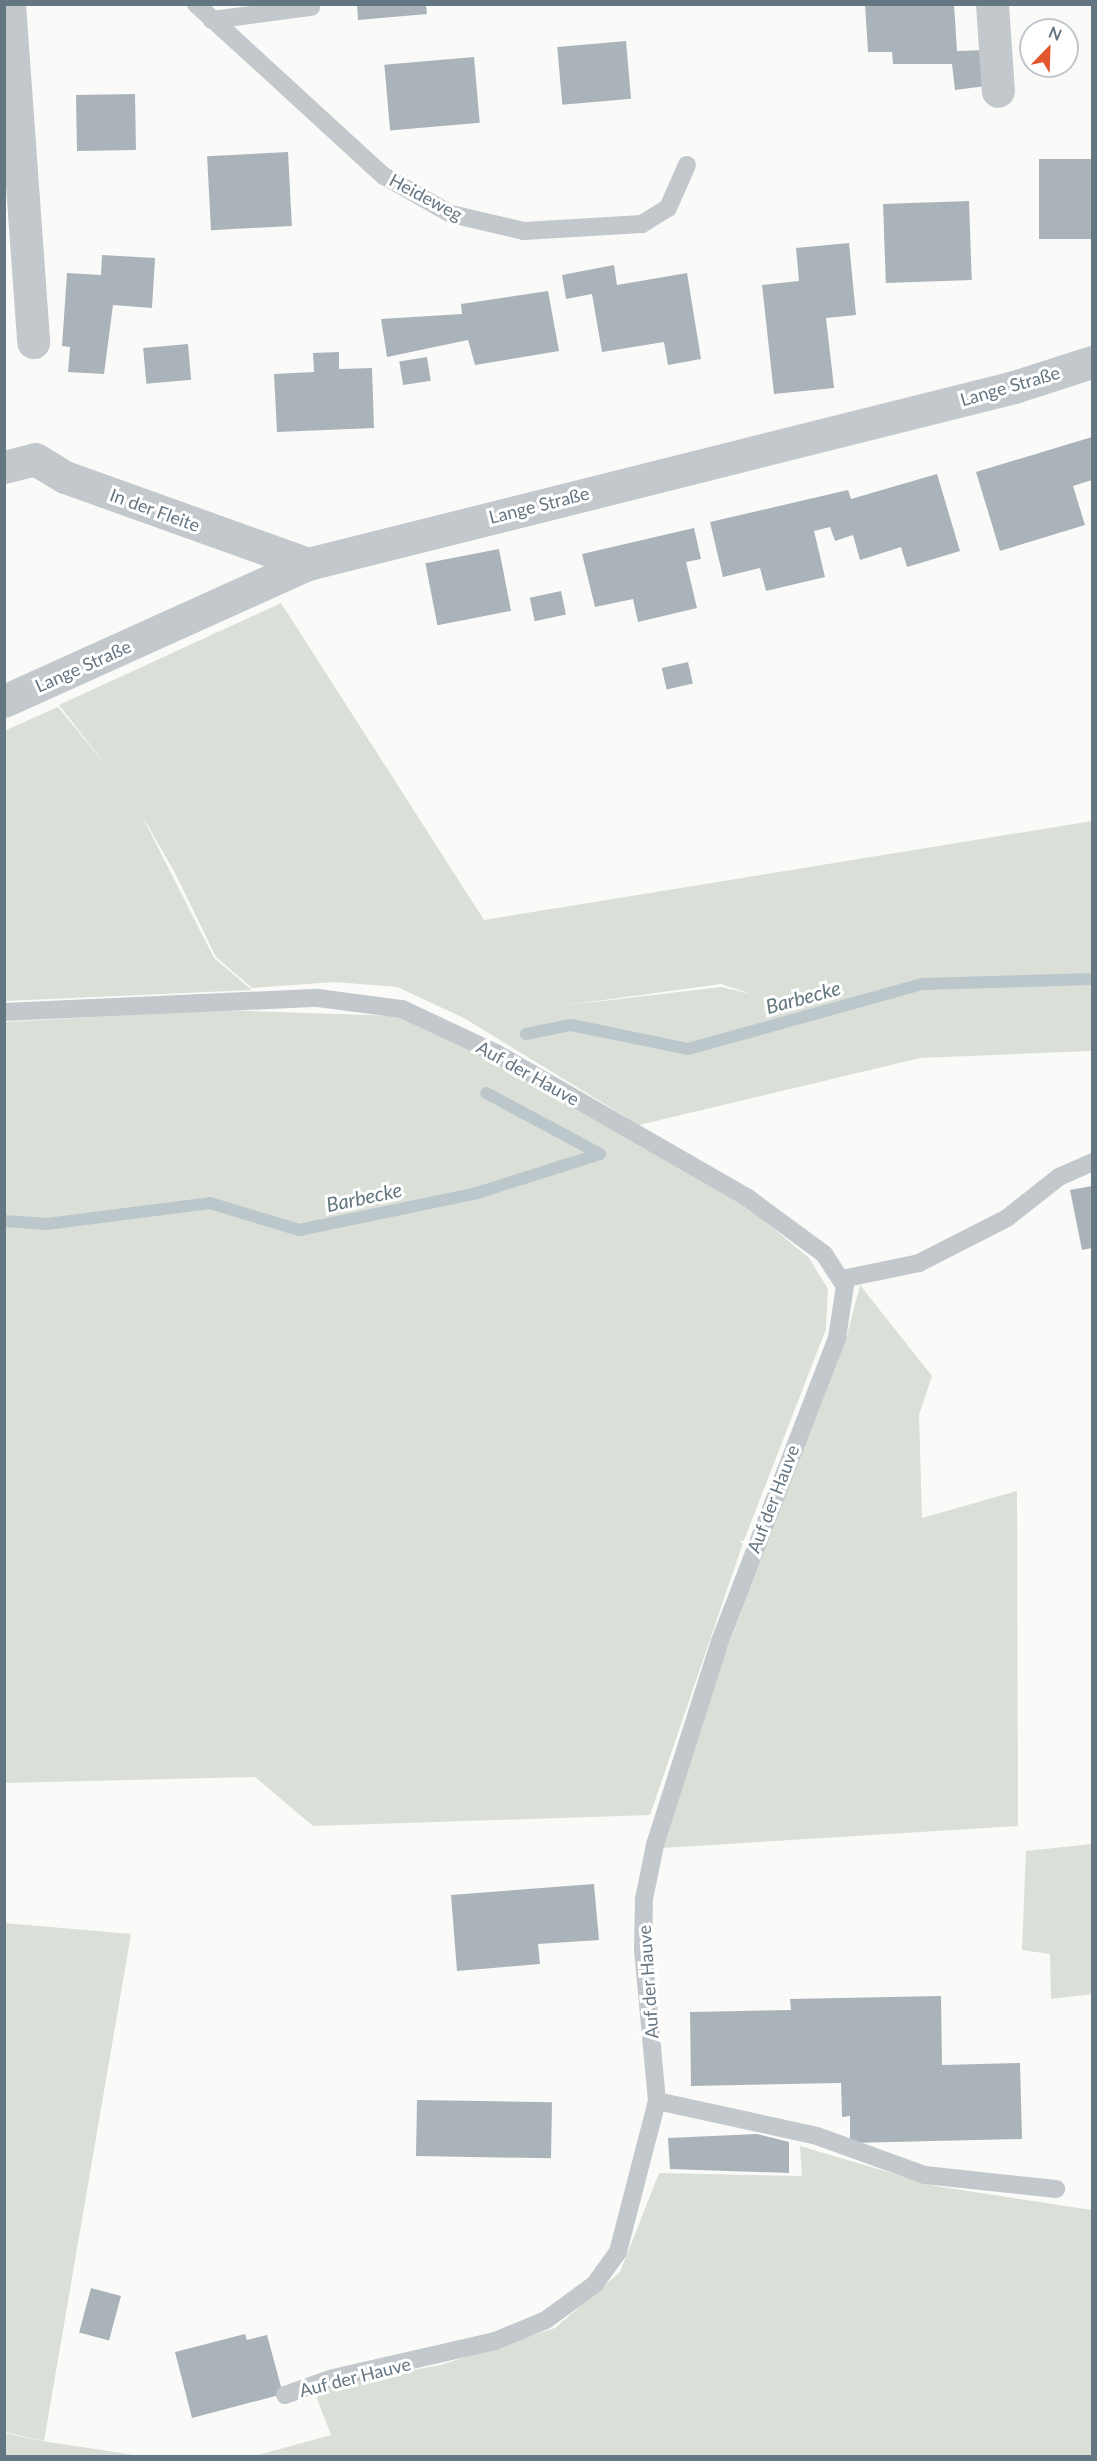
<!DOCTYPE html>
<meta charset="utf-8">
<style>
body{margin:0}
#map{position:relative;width:1097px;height:2461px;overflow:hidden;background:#fafaf8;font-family:Lato,sans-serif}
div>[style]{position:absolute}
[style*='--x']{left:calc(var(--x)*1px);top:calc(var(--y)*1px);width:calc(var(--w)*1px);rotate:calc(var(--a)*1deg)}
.green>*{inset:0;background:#dadfd7}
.stream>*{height:12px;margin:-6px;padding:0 6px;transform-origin:6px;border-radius:6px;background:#bbc7cb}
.building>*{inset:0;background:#aab3b9;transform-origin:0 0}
.service>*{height:18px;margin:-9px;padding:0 9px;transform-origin:9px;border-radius:9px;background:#c3c8cc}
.minor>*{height:33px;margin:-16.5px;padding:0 16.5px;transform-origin:16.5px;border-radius:16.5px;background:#c3c8cc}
.tertiary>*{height:33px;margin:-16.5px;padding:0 16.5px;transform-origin:16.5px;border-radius:16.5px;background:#c3c8cc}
span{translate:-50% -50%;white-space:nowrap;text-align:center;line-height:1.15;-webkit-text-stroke:6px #fff;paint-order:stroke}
.street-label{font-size:18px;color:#657683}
.water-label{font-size:20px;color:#60757c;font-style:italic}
.frame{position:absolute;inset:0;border:6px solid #657683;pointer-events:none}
.north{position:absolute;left:1019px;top:18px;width:60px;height:60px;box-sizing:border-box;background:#fff;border:2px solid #c1c8cd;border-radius:50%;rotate:23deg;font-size:16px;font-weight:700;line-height:24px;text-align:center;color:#657683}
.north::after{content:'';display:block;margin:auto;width:21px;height:27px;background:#e4572e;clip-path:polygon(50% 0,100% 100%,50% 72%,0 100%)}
</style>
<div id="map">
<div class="green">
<div style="clip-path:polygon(evenodd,281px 603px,484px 920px,1092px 821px,1092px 1051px,920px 1058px,639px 1125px,464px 1018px,397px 987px,335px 982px,252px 988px,216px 957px,175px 873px,140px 812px,214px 958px,252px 990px,5px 1001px,4px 731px,58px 707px,109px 769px,59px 705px,281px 603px,721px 984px,751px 994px,721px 987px,560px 1006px,721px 984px)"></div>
<div style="clip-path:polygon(220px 1010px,398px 1016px,495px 1062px,745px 1205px,809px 1258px,828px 1289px,826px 1329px,743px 1543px,650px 1815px,313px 1826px,255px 1777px,5px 1783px,5px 1022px)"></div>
<div style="clip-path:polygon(860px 1285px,932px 1376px,919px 1415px,922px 1518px,1017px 1491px,1018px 1826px,662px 1848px,706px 1704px,847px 1335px)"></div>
<div style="clip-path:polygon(1092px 1844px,1092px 1994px,1051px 1999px,1050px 1954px,1022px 1950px,1026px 1851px)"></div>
<div style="clip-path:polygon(4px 1923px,131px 1934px,44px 2441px,5px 2432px)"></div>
<div style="clip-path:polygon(800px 2146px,935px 2186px,1092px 2210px,1092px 2456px,254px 2456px,331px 2435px,313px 2388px,441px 2365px,555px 2328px,620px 2272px,659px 2173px,802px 2176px)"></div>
<div style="clip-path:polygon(5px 2433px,42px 2441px,141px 2456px,5px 2456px)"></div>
</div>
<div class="stream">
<div style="--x:526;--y:1034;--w:46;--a:-11.3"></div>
<div style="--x:571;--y:1025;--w:119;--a:11.6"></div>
<div style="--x:688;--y:1049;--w:244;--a:-15.5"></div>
<div style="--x:923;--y:984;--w:169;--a:-1.7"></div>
<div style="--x:4;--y:1221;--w:43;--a:4"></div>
<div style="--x:47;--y:1224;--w:164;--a:-7.3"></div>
<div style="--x:210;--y:1203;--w:93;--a:16.9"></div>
<div style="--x:299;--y:1230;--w:182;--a:-11.7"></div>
<div style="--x:477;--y:1193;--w:129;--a:-17.6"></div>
<div style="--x:600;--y:1154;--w:129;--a:-151.8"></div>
</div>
<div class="building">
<div style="clip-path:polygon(357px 4px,426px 4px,427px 14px,358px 20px)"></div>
<div style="clip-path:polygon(865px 4px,954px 4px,957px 51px,985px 50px,986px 86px,955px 90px,952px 64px,893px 64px,892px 52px,868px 52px)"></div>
<div style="left:626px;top:41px;width:58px;height:69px;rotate:85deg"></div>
<div style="left:474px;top:57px;width:66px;height:90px;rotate:85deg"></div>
<div style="left:135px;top:94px;width:56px;height:59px;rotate:89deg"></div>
<div style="left:288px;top:152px;width:74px;height:81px;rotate:87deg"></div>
<div style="left:1092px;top:159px;width:80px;height:53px;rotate:90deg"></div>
<div style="left:969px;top:201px;width:79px;height:86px;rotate:88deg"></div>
<div style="clip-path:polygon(849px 243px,856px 315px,826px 318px,834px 388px,774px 394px,762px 285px,799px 281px,796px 248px)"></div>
<div style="clip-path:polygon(102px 255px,155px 258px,152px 308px,113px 305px,104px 374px,68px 372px,70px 347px,62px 346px,67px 273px,101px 275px)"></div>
<div style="clip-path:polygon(614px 265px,617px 285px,687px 273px,701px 359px,668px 365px,664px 342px,602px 352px,592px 294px,566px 299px,562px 275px)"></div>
<div style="clip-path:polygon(548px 291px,559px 351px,475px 365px,468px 340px,387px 357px,381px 319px,462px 314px,461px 304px)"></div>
<div style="left:188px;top:344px;width:36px;height:45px;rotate:85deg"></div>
<div style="clip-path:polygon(339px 352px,339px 369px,372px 368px,374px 428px,277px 432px,274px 374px,314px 372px,313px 353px)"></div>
<div style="left:427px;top:357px;width:24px;height:28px;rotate:81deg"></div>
<div style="clip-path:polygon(1092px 437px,1092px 480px,1073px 486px,1085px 525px,1000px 551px,976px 472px)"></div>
<div style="clip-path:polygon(937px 474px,960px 551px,907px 567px,901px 547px,860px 560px,853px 535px,835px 541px,830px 527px,814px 531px,825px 577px,766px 591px,760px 568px,723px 577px,710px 522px,848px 490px,851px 499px)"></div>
<div style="clip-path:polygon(694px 528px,701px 559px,686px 562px,697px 608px,638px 622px,633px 599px,595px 607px,582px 554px)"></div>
<div style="left:499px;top:549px;width:63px;height:75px;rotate:79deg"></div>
<div style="left:561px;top:591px;width:24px;height:32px;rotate:78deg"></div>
<div style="left:688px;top:662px;width:22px;height:27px;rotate:77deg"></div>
<div style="clip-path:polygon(1092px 1186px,1092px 1248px,1082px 1250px,1070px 1190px)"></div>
<div style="clip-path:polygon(594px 1884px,599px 1940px,538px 1944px,540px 1964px,457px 1971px,451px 1895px)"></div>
<div style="clip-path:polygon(941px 1996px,942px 2065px,1020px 2063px,1022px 2139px,850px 2143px,850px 2116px,842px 2117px,841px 2083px,691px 2086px,690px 2012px,791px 2010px,790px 1999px)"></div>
<div style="left:417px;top:2100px;width:135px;height:56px;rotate:1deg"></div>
<div style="clip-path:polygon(757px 2134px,789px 2142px,789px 2173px,670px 2169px,668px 2138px)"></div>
<div style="left:91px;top:2288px;width:31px;height:46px;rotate:15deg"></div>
<div style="clip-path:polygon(245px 2334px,247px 2340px,267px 2335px,283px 2394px,192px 2418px,175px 2352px)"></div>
</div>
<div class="service">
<div style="--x:196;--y:4;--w:255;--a:42.5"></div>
<div style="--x:384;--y:176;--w:77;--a:29.6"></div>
<div style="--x:451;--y:214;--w:75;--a:13.1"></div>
<div style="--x:524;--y:231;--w:118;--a:-3.4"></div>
<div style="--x:642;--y:224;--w:31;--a:-32"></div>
<div style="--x:668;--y:208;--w:47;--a:-66.2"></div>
<div style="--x:212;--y:20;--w:100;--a:-7.5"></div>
<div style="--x:4;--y:1012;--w:314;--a:-2.6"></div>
<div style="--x:318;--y:998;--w:85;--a:7.5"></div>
<div style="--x:402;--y:1009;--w:104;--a:25.1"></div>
<div style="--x:496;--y:1053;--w:291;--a:29.9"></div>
<div style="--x:748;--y:1198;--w:94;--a:36.4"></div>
<div style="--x:824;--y:1254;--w:38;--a:57"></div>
<div style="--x:845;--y:1286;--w:53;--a:98.7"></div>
<div style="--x:837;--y:1338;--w:325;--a:111.1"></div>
<div style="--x:720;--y:1641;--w:214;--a:107.7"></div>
<div style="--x:655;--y:1845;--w:55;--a:101.5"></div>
<div style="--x:644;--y:1899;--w:51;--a:91.1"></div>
<div style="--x:643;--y:1950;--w:152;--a:84.7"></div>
<div style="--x:657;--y:2101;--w:156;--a:104.5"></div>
<div style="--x:618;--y:2252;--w:39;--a:126"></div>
<div style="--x:595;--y:2284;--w:61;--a:143.7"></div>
<div style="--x:546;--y:2320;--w:55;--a:157.6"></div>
<div style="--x:495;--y:2341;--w:166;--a:167.1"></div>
<div style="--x:333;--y:2378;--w:51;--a:160.5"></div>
<div style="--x:842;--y:1279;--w:79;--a:-11.7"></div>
<div style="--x:919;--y:1263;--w:99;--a:-27.1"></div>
<div style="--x:1007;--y:1218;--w:66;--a:-38.3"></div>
<div style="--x:1059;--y:1177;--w:36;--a:-24"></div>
<div style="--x:657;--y:2101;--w:164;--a:12.3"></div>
<div style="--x:817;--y:2136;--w:115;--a:19.9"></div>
<div style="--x:925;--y:2175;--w:132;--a:6.1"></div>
</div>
<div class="minor">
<div style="--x:9;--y:4;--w:339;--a:85.9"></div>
<div style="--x:992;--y:4;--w:87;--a:86.1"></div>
<div style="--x:4;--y:467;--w:32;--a:-14"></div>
<div style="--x:35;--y:459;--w:35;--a:31"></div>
<div style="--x:65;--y:477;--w:258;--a:19.7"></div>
</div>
<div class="tertiary">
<div style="--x:4;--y:701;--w:333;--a:-24.3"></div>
<div style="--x:308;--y:564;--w:728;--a:-14.07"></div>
<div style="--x:1014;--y:387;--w:82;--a:-17.8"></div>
</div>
<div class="street-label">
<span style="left:426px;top:197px;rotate:28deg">Heideweg</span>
<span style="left:1010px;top:386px;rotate:-16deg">Lange Straße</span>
<span style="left:539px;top:505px;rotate:-14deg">Lange Straße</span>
<span style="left:155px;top:510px;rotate:20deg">In der Fleite</span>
<span style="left:83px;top:666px;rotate:-24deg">Lange Straße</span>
<span style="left:528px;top:1073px;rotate:29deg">Auf der Hauve</span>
<span style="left:773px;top:1499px;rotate:-69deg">Auf der Hauve</span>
<span style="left:648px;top:1982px;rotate:-94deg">Auf der Hauve</span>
<span style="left:355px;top:2377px;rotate:-14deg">Auf der Hauve</span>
</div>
<div class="water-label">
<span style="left:803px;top:997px;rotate:-15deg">Barbecke</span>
<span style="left:364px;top:1197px;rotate:-12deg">Barbecke</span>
</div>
<div class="frame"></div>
<div class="north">N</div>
</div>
